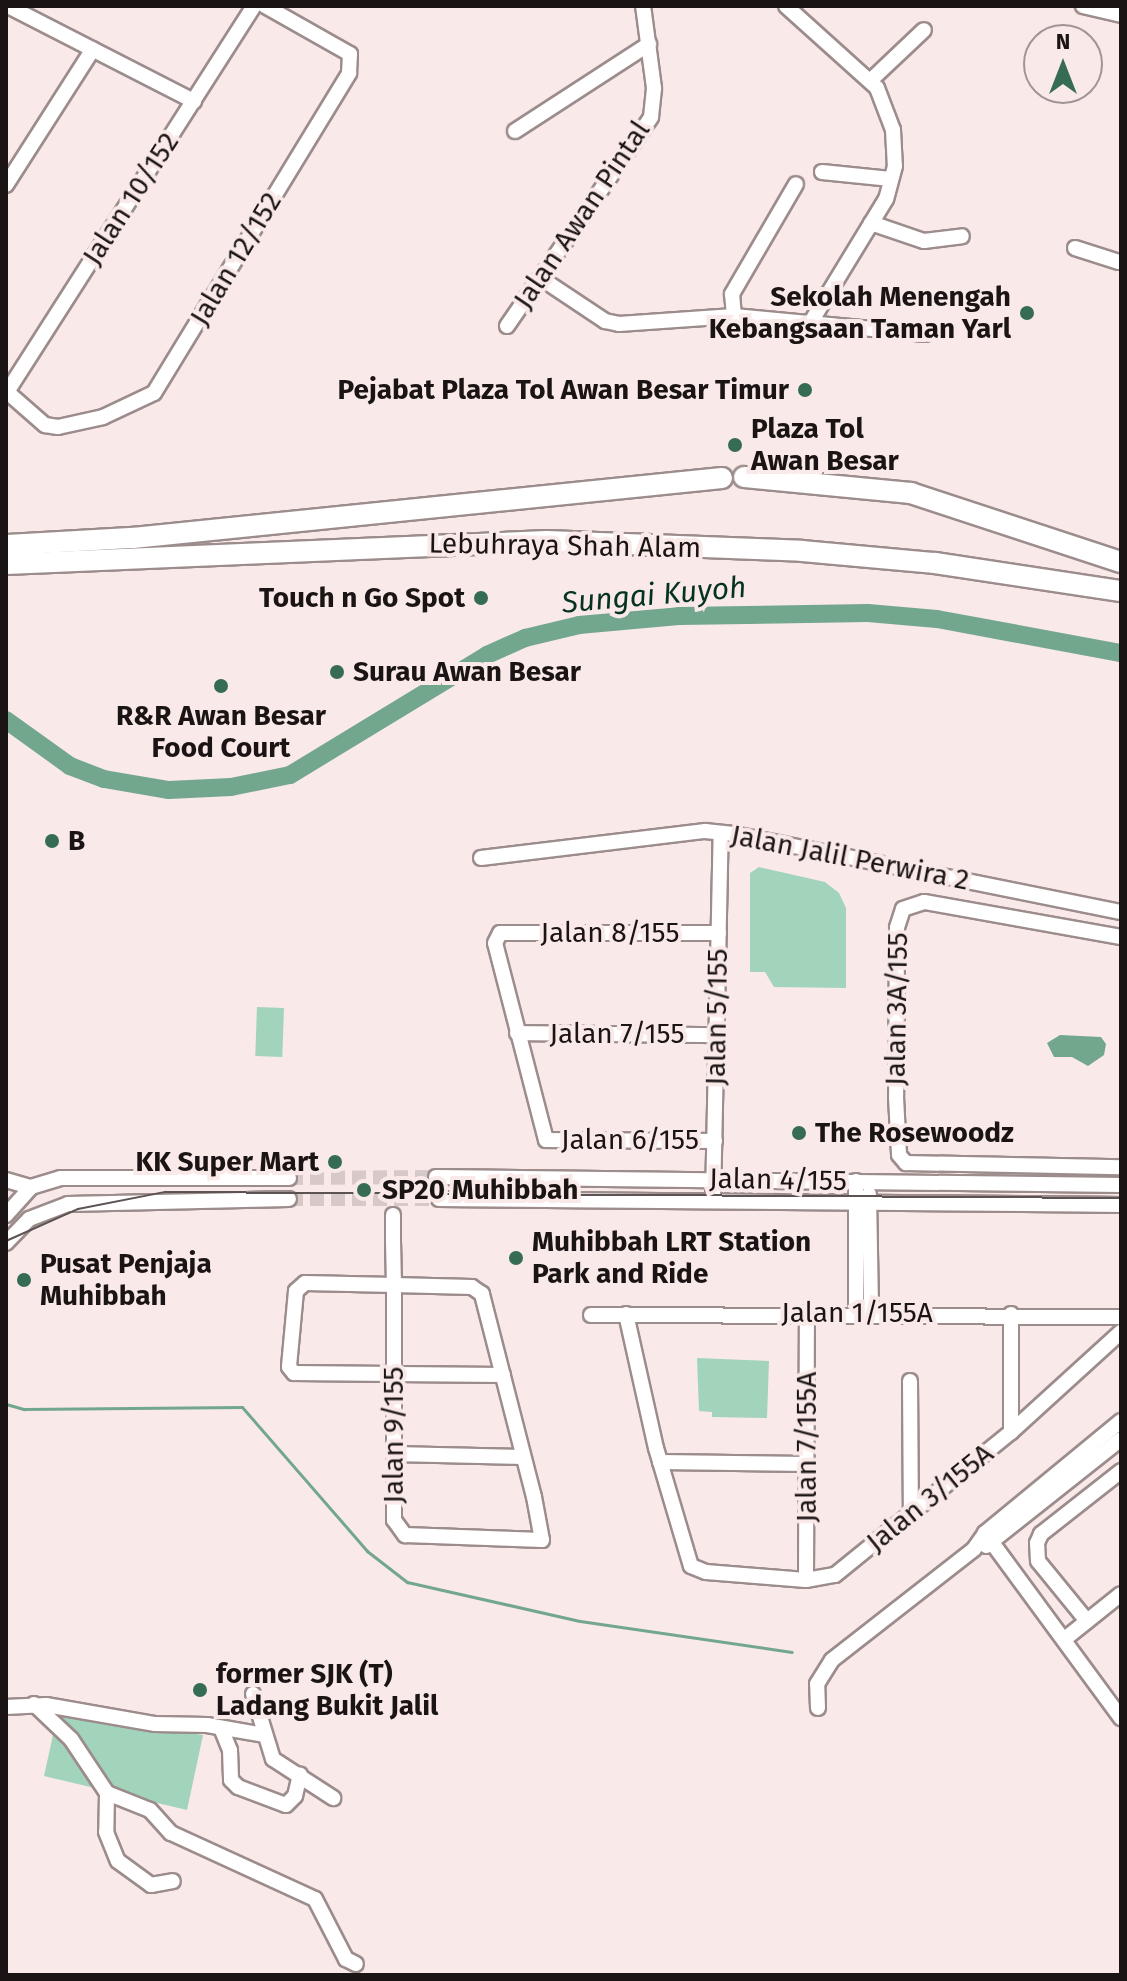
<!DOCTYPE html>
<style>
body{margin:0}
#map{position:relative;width:1127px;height:1981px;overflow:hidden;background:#fae9e9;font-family:"Fira Sans",sans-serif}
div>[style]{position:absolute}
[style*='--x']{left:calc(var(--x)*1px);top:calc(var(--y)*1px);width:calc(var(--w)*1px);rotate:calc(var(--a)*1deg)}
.green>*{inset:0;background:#a1d4ba;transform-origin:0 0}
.water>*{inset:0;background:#73a78d}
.stream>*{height:3px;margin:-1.5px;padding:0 1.5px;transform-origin:1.5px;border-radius:1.5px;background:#73a78d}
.river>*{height:18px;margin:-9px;padding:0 9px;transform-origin:9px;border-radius:9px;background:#73a78d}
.minor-tunnel>*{height:14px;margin-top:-7px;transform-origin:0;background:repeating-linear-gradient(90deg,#d8c9c9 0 14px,transparent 0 21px)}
.roads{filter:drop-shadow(2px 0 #9c8c8c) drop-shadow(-2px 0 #9c8c8c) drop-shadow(0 2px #9c8c8c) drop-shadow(0 -2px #9c8c8c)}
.minor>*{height:14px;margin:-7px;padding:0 7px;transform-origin:7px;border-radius:7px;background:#fff}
.highway>*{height:20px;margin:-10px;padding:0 10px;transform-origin:10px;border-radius:10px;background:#fff}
.tram>*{height:2px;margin:-1px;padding:0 1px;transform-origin:1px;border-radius:1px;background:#5d5353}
.dots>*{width:22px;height:22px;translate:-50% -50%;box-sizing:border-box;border:4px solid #fae9e9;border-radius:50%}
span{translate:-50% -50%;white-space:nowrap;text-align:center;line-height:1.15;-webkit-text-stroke:8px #fae9e9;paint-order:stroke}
.street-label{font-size:28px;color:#1a1414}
.poi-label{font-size:28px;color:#1a1414;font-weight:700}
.right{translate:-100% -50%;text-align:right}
.left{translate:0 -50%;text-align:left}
.water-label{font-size:30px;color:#043321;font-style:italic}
.frame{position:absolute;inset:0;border:8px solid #1a1414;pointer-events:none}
.north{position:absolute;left:1023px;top:24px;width:80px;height:80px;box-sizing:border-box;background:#fae9e9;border:2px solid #a09494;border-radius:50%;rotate:0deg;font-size:22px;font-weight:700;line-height:32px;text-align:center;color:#1a1414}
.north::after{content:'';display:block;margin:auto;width:28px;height:36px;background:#356c53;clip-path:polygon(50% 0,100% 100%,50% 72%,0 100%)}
</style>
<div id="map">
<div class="green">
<div style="clip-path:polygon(759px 867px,825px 882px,839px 893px,846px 908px,846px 988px,774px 987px,765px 972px,750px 972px,750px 873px)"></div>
<div style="left:257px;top:1007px;width:27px;height:49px;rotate:2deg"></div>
<div style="clip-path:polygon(697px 1358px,769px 1361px,767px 1418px,712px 1417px,712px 1412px,699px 1411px)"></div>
<div style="clip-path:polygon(58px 1712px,203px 1735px,187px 1810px,44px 1776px)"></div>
</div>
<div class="water">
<div style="clip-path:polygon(1060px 1035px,1101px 1037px,1106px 1044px,1104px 1055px,1088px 1066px,1072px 1057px,1054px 1057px,1047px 1043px)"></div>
</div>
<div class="stream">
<div style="--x:6;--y:1404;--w:19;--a:16"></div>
<div style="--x:24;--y:1409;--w:218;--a:-0.5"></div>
<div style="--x:242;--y:1407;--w:191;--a:49"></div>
<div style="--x:367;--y:1551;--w:51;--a:37.8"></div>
<div style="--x:407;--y:1582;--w:177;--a:12.7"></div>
<div style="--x:580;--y:1621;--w:214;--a:8.3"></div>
</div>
<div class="river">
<div style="--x:6;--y:720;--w:79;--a:35.7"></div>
<div style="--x:70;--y:766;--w:36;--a:21"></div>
<div style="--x:104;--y:779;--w:66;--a:9.6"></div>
<div style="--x:169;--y:790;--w:62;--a:-2.8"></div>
<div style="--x:231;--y:787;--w:60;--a:-11.5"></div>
<div style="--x:290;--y:775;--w:231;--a:-31.3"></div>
<div style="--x:487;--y:655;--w:42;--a:-24.1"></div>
<div style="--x:525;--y:638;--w:56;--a:-13.5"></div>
<div style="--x:579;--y:625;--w:100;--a:-5.1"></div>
<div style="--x:679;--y:616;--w:189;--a:-0.9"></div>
<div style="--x:868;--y:613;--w:69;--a:5"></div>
<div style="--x:937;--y:619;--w:187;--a:10.5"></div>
</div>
<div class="minor-tunnel">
<div style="--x:289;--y:1178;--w:147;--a:-0.4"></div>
<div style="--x:289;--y:1199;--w:150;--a:0"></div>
</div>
<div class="roads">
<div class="minor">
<div style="--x:8;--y:6;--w:209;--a:27.1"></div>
<div style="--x:786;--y:6;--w:122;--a:42"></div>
<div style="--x:877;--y:88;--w:45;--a:69.1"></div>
<div style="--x:893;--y:130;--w:36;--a:87"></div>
<div style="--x:895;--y:166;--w:34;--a:105"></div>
<div style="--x:886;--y:199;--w:148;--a:121.4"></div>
<div style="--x:1083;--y:6;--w:39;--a:13"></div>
<div style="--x:870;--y:81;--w:74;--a:-43.4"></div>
<div style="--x:515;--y:131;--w:160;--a:-33"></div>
<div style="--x:822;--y:172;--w:69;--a:5.8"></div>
<div style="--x:6;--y:185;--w:161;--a:-57.4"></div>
<div style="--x:871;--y:223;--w:56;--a:18.8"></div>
<div style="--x:924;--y:241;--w:38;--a:-7"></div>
<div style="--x:1075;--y:248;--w:46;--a:17.7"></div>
<div style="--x:542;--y:279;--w:76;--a:33.7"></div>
<div style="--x:605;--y:321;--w:14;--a:12"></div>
<div style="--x:619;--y:324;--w:115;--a:-4"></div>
<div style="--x:734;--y:316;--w:192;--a:5.4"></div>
<div style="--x:734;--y:316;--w:22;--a:-95"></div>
<div style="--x:732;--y:294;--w:127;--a:-59.8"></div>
<div style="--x:507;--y:326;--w:254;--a:-55.4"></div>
<div style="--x:651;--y:117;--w:29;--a:-84"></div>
<div style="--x:654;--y:88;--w:83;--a:-97.6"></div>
<div style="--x:6;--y:391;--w:52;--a:41.1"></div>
<div style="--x:45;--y:425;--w:13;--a:9"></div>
<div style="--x:58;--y:427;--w:46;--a:-12.5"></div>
<div style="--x:103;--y:417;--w:56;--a:-25.2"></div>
<div style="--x:154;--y:393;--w:375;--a:-58.6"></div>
<div style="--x:349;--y:73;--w:19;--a:-87"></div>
<div style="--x:350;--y:54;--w:98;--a:-150.5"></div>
<div style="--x:7;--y:392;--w:458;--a:-57.4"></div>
<div style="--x:481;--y:858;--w:226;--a:-6.9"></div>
<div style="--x:705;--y:831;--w:29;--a:6"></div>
<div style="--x:734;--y:834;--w:395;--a:11.4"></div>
<div style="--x:1121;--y:937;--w:200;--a:-169.9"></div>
<div style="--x:924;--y:902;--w:22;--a:162"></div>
<div style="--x:903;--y:909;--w:20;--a:108"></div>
<div style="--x:897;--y:928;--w:169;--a:90.3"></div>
<div style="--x:896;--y:1097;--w:58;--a:87"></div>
<div style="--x:899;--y:1155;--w:11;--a:49"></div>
<div style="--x:906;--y:1163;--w:215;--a:1.1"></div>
<div style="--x:517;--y:1033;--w:200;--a:0.6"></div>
<div style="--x:715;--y:1141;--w:169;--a:-179.7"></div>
<div style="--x:546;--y:1140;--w:203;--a:-104.5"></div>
<div style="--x:495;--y:943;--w:11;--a:-63"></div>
<div style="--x:500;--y:933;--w:219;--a:0"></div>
<div style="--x:436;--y:1177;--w:685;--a:0.67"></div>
<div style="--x:6;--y:1180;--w:26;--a:16"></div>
<div style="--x:856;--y:1181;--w:132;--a:90"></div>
<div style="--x:869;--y:1194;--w:120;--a:89"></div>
<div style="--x:439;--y:1199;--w:682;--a:0.5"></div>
<div style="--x:713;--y:1201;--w:368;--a:-88.8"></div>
<div style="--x:6;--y:1215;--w:38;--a:-48"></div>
<div style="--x:31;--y:1187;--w:31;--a:-17"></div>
<div style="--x:61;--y:1178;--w:228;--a:0"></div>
<div style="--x:393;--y:1215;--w:26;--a:90"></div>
<div style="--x:393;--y:1241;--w:44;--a:88.7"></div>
<div style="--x:394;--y:1285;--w:235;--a:90"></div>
<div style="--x:394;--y:1520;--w:19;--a:54"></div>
<div style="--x:405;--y:1535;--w:137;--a:2.1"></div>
<div style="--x:542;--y:1540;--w:44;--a:-100.5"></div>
<div style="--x:534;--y:1497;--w:210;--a:-104.4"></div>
<div style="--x:482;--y:1294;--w:12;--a:-145"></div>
<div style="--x:472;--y:1287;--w:78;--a:-178.5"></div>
<div style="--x:394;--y:1285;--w:89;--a:-178.7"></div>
<div style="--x:305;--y:1283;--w:12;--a:138"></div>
<div style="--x:296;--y:1291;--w:76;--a:95.3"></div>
<div style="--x:289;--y:1367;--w:8;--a:50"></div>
<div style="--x:294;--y:1373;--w:100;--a:0.6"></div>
<div style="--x:394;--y:1374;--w:109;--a:0.5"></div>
<div style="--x:6;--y:1243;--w:33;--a:-46"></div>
<div style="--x:29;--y:1219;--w:42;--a:-21"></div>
<div style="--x:68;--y:1204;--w:221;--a:-1.3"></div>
<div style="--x:626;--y:1314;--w:137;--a:77.4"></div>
<div style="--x:656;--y:1448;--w:123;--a:73.5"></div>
<div style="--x:691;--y:1566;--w:16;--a:22"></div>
<div style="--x:706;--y:1572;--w:100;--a:4.6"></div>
<div style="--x:806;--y:1580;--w:29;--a:-10"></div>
<div style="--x:835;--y:1575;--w:227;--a:-39.1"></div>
<div style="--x:1011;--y:1432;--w:149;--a:-42.3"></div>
<div style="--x:591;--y:1315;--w:530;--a:0.22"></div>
<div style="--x:910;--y:1381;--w:132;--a:89.6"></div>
<div style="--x:1011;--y:1432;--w:118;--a:-90"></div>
<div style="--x:394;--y:1454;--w:129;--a:1.3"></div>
<div style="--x:660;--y:1462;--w:148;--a:0.8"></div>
<div style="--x:985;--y:1533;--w:230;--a:53.7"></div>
<div style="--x:986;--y:1546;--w:172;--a:-38.4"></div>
<div style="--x:806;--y:1580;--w:267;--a:-89.8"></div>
<div style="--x:1087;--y:1621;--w:77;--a:-129.2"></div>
<div style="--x:1038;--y:1561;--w:18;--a:-93"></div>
<div style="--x:1037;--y:1543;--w:10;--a:-66"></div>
<div style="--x:1041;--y:1534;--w:102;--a:-38.2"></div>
<div style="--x:1066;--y:1638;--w:70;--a:-38.7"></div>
<div style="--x:253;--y:1694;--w:68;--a:72.9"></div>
<div style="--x:273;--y:1759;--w:72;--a:33"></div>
<div style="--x:34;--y:1704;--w:51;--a:43.4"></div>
<div style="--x:71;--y:1739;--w:65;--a:56.3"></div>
<div style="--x:107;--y:1793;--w:46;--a:21.6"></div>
<div style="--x:150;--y:1810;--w:31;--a:48"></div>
<div style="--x:171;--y:1833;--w:158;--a:24.6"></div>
<div style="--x:315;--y:1899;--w:68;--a:62.7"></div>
<div style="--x:346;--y:1959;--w:11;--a:27"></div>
<div style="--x:6;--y:1707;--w:40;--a:-2.9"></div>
<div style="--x:46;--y:1705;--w:111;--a:9.9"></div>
<div style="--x:155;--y:1724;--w:52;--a:1.1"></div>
<div style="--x:207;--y:1725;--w:59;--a:9.8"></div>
<div style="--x:818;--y:1708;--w:24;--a:-92"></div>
<div style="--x:817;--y:1684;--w:28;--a:-58"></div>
<div style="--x:832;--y:1660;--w:180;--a:-38"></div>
<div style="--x:974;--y:1549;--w:19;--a:-55"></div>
<div style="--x:985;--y:1533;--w:176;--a:-39.5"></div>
<div style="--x:221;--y:1728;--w:24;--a:68"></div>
<div style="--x:230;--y:1750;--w:30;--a:88"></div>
<div style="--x:231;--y:1780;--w:10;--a:45"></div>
<div style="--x:238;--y:1787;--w:51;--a:20.6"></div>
<div style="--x:286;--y:1805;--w:13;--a:-45"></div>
<div style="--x:295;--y:1796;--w:22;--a:-77"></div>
<div style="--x:107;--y:1793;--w:39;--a:91"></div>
<div style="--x:106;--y:1832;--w:31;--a:68"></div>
<div style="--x:118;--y:1861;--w:41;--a:36"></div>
<div style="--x:151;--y:1885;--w:22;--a:-10"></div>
</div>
<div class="highway">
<div style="--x:744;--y:477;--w:168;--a:5.5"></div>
<div style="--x:911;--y:493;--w:221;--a:18.2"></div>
<div style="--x:6;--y:545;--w:127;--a:-3.2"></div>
<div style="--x:133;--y:538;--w:592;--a:-5.82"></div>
<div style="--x:6;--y:564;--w:541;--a:-2.43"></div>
<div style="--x:547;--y:541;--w:255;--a:2.2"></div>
<div style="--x:802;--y:551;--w:134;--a:5.2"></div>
<div style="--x:935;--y:563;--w:188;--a:8.6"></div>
</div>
</div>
<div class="tram">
<div style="--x:6;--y:1241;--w:79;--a:-24"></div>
<div style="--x:78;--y:1209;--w:89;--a:-11.1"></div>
<div style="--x:165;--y:1192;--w:956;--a:0.36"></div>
</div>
<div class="dots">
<div style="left:1027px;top:313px;background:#356c53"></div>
<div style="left:805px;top:390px;background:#356c53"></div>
<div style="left:735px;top:445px;background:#356c53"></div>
<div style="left:481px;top:598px;background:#356c53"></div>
<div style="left:337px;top:672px;background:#356c53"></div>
<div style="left:221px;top:686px;background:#356c53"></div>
<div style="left:52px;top:841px;background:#356c53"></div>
<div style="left:799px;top:1133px;background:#356c53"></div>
<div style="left:335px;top:1162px;background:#356c53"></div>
<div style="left:364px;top:1190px;background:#356c53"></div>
<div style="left:516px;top:1258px;background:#356c53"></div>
<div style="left:24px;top:1280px;background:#356c53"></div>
<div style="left:200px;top:1690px;background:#356c53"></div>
</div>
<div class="street-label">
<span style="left:131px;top:199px;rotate:-57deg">Jalan 10/152</span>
<span style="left:582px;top:215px;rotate:-56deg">Jalan Awan Pintal</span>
<span style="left:236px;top:259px;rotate:-59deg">Jalan 12/152</span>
<span style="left:565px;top:546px;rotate:1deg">Lebuhraya Shah Alam</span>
<span style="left:850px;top:858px;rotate:11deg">Jalan Jalil Perwira 2</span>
<span style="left:610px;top:933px">Jalan 8/155</span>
<span style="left:897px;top:1009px;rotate:-89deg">Jalan 3A/155</span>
<span style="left:717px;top:1017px;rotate:-89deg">Jalan 5/155</span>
<span style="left:617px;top:1034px">Jalan 7/155</span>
<span style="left:630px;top:1140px">Jalan 6/155</span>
<span style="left:778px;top:1180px;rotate:1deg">Jalan 4/155</span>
<span style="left:857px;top:1313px">Jalan 1/155A</span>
<span style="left:394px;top:1435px;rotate:-90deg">Jalan 9/155</span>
<span style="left:807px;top:1447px;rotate:-90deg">Jalan 7/155A</span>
<span style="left:930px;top:1498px;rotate:-39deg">Jalan 3/155A</span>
</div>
<div class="poi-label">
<span class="right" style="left:1011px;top:313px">Sekolah Menengah<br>Kebangsaan Taman Yarl</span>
<span class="right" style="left:789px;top:390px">Pejabat Plaza Tol Awan Besar Timur</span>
<span class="left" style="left:751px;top:445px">Plaza Tol<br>Awan Besar</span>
<span class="right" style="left:465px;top:598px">Touch n Go Spot</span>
<span class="left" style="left:353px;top:672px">Surau Awan Besar</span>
<span style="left:221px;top:732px">R&amp;R Awan Besar<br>Food Court</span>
<span class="left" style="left:68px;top:841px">B</span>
<span class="left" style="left:815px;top:1133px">The Rosewoodz</span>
<span class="right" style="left:319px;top:1162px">KK Super Mart</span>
<span class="left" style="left:382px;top:1190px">SP20 Muhibbah</span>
<span class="left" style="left:532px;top:1258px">Muhibbah LRT Station<br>Park and Ride</span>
<span class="left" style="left:40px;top:1280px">Pusat Penjaja<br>Muhibbah</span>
<span class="left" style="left:216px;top:1690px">former SJK (T)<br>Ladang Bukit Jalil</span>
</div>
<div class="water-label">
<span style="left:654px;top:595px;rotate:-5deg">Sungai Kuyoh</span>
</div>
<div class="frame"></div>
<div class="north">N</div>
</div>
